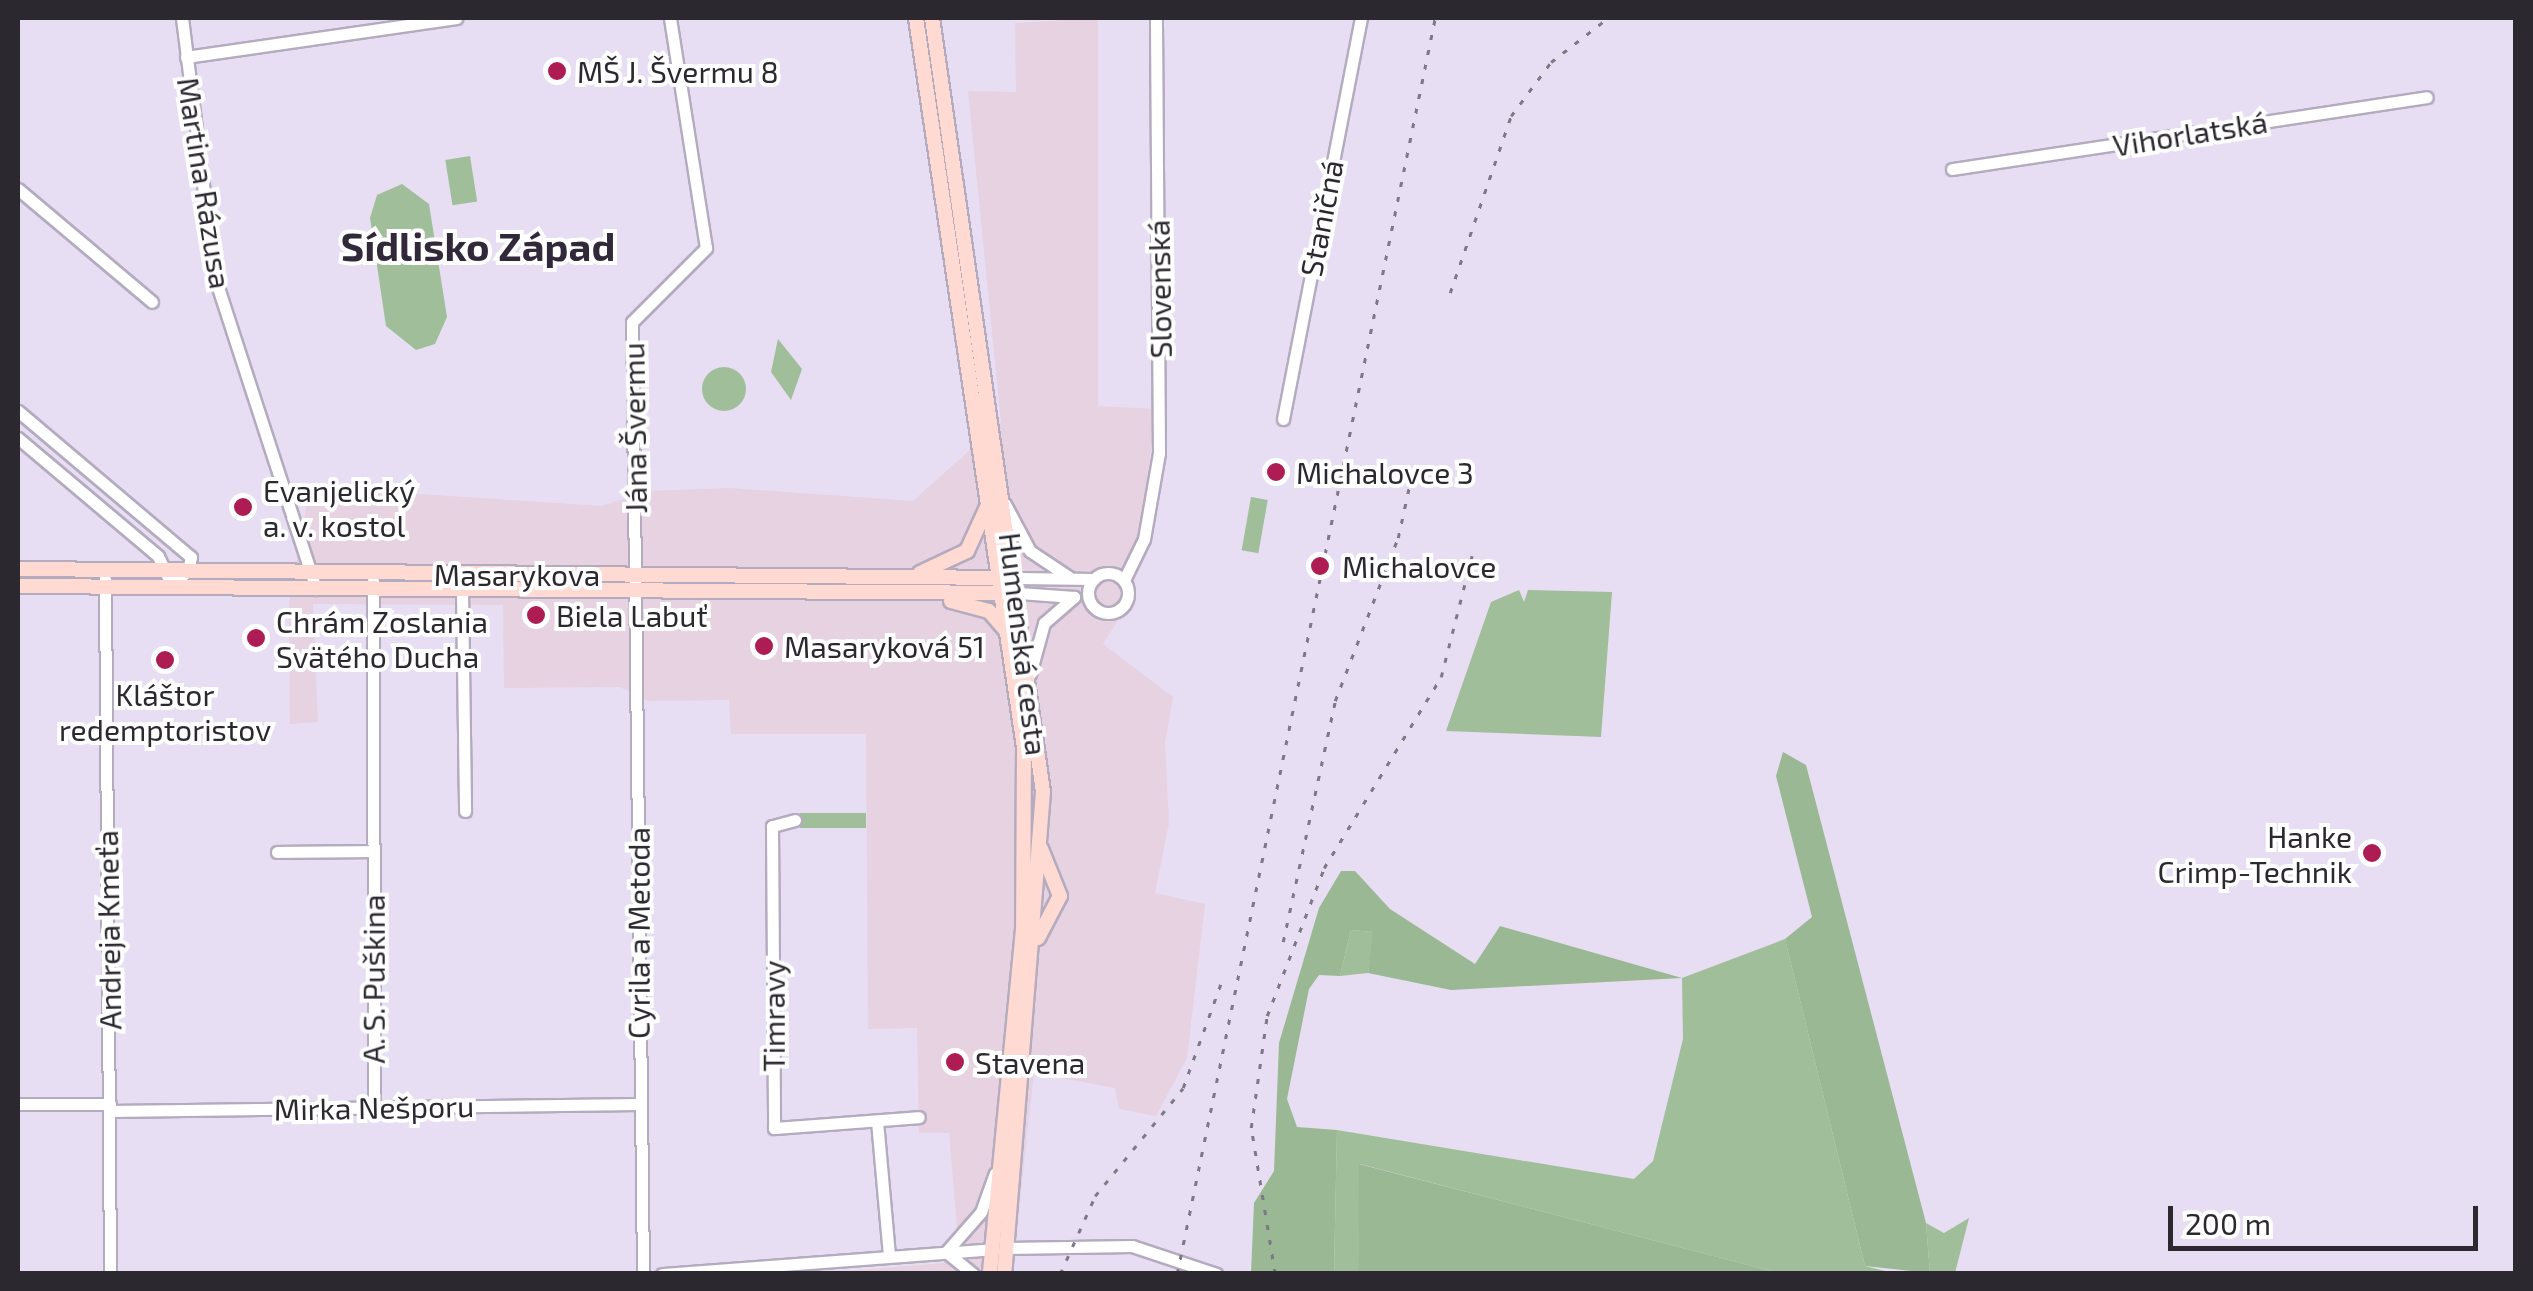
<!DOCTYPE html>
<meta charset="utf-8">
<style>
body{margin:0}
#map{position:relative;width:2533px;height:1291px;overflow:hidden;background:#e7def3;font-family:"Exo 2",sans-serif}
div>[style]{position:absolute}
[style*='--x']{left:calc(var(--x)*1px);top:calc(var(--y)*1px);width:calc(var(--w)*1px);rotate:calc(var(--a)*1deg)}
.commercial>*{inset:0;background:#e6d2e1}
.green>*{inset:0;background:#a0be99;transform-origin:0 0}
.round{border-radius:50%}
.forest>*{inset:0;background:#9ab893}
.roads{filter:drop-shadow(2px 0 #b4abbf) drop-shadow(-2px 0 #b4abbf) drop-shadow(0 2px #b4abbf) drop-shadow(0 -2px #b4abbf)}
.minor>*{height:11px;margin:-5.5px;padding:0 5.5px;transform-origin:5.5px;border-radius:5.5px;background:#fff}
.minor>.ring{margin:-5.5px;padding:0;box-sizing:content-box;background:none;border:11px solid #fff;border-radius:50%}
.major>*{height:14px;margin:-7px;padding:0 7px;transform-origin:7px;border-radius:7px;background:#fedad3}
.rail>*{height:2.5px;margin-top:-1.25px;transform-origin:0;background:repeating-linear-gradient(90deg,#7e7885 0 5px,transparent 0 15px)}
.dots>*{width:28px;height:28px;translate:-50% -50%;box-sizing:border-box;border:5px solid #fff;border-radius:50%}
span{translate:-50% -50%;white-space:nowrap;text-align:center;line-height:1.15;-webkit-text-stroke:8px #fff;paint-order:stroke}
.poi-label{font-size:30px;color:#2c2830}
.left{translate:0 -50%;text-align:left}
.right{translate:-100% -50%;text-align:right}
.street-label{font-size:30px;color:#2c2830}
.district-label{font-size:40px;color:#312939;font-weight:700}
.frame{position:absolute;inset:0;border:20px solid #2c2830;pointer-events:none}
.scale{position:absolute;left:2168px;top:1206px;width:310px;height:45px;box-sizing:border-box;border:5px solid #2c2830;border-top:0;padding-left:12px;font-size:30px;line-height:35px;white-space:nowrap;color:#2c2830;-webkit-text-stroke:8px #fff;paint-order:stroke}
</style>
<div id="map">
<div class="commercial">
<div style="clip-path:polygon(1098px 18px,1098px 406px,1156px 409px,1132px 598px,1103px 644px,1173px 697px,1165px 743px,1169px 823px,1155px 893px,1205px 904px,1187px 1058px,1156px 1116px,1119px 1109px,1115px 1088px,1034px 1073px,1012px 1273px,823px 1273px,944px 1263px,957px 1227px,949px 1133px,919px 1133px,917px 1028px,868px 1029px,866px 734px,731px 734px,729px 700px,648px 701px,620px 687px,504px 688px,503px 605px,313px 604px,318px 722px,290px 724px,289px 604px,308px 497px,389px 492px,601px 506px,649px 491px,729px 488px,913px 501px,1001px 422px,968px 91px,1016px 92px,1015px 23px)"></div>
</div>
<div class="green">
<div style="left:470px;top:156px;width:46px;height:25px;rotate:81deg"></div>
<div style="clip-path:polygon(402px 184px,429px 204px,447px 317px,435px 344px,416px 350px,386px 326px,370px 218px,377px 195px)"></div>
<div style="clip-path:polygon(778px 339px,802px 369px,791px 400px,771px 372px)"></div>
<div class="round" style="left:702px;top:367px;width:44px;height:44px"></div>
<div style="left:1251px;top:497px;width:17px;height:54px;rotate:10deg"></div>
<div style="clip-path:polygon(1519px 590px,1524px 602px,1528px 590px,1612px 592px,1601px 737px,1446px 731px,1491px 602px)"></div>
<div style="left:866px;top:813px;width:15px;height:66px;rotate:90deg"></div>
<div style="clip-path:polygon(1351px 930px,1374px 932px,1368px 973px,1340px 976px)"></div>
<div style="clip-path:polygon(1785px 939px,1865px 1266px,1893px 1273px,1779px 1273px,1360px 1164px,1358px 1273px,1334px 1274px,1337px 1130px,1634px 1179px,1653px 1161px,1683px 1039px,1682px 978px)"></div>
<div style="clip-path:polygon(1969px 1218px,1955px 1273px,1930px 1273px,1926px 1223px,1944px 1233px)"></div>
</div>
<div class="forest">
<div style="clip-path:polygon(1783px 752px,1806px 765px,1926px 1223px,1930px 1273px,1865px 1266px,1785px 939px,1812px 917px,1776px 776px)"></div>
<div style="clip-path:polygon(1341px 871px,1355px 871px,1390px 909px,1475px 964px,1500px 926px,1682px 978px,1451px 990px,1368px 973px,1373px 932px,1351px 930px,1340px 976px,1319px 975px,1309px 989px,1287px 1099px,1297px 1127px,1337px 1130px,1334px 1273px,1251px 1273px,1254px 1203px,1274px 1171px,1279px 1043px,1319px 908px)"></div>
<div style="clip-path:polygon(1359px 1164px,1779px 1273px,1358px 1273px)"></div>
</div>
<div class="roads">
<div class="minor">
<div style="--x:182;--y:18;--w:262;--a:82.8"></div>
<div style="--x:215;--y:278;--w:327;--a:72"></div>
<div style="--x:186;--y:57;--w:273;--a:-8.2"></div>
<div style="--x:1952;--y:169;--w:480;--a:-8.6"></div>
<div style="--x:18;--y:189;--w:175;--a:40.1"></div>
<div style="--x:18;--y:411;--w:226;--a:40.2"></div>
<div style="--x:191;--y:557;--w:13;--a:103"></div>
<div style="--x:188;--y:570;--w:23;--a:135"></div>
<div style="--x:172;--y:586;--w:33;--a:-115"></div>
<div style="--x:158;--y:556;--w:183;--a:-139.9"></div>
<div style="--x:1283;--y:419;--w:409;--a:-79"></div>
<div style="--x:1005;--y:504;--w:53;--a:62"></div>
<div style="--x:1030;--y:551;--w:47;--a:33.7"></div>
<div class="ring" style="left:1088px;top:573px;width:29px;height:29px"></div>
<div style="--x:1017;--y:578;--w:77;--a:0.7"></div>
<div style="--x:105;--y:579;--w:695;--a:89.59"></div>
<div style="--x:1124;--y:580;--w:46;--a:-64"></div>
<div style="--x:1144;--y:539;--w:87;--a:-80.1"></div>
<div style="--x:1159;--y:453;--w:435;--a:-90.4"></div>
<div style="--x:373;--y:581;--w:526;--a:89.89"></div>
<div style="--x:462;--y:590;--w:221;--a:89.2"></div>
<div style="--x:1019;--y:593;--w:55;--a:4.2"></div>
<div style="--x:1030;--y:674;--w:53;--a:-74.6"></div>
<div style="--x:1044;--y:623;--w:40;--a:-41"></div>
<div style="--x:795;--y:820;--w:24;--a:165"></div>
<div style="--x:772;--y:826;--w:302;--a:89.6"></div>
<div style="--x:774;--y:1128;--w:145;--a:-4.3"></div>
<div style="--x:277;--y:852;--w:96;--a:-0.6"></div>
<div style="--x:18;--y:1104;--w:92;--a:0"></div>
<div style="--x:110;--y:1111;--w:529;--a:-0.76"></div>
<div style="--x:877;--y:1121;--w:135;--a:84.9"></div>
<div style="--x:1006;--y:1248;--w:126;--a:-0.9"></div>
<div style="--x:1132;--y:1246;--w:89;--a:18.4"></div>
<div style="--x:946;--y:1252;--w:53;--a:-48.8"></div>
<div style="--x:981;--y:1212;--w:41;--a:-70.3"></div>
<div style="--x:946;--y:1252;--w:35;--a:39"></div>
<div style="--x:643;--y:1274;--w:952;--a:-90.66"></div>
<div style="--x:632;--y:322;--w:105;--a:-45"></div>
<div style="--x:706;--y:248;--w:233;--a:-98.9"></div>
<div style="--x:662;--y:1274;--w:332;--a:-4.3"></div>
</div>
<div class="major">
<div style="--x:916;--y:18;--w:738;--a:81.58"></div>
<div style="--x:1024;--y:748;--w:181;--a:90.3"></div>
<div style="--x:1023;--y:929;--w:347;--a:95.5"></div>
<div style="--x:932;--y:18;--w:782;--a:81.84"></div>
<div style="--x:1043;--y:792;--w:484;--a:94.6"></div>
<div style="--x:18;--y:569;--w:993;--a:0.52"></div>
<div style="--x:920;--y:573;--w:52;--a:-25.1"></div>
<div style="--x:967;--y:551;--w:51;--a:-65.5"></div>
<div style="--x:18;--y:586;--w:995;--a:0.4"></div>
<div style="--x:951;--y:601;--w:39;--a:15"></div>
<div style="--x:989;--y:611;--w:28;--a:49"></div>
<div style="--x:1038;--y:938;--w:47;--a:-62.4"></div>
<div style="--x:1060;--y:896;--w:51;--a:-112"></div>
</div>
</div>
<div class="rail">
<div style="--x:1450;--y:293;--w:187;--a:-71"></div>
<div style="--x:1511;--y:116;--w:67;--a:-53.5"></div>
<div style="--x:1551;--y:62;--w:72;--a:-37.7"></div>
<div style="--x:1283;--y:942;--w:247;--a:-77.8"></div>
<div style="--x:1335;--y:701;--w:175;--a:-68.9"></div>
<div style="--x:1398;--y:538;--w:71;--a:-77.7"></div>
<div style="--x:1060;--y:1274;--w:85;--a:-65.8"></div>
<div style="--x:1095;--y:1196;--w:139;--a:-50.8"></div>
<div style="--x:1183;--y:1088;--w:115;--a:-70.1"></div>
<div style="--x:1177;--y:1274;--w:1282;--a:-78.39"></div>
<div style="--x:1275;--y:1274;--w:148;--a:-99.3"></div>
<div style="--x:1251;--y:1128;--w:113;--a:-81.9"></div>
<div style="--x:1267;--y:1016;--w:159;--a:-68.9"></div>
<div style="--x:1324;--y:868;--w:224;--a:-58.5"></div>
<div style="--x:1441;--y:677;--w:133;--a:-75.7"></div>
</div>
<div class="dots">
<div style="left:557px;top:71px;background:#ad1d53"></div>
<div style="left:1276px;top:472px;background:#ad1d53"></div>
<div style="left:243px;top:507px;background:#ad1d53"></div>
<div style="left:1320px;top:566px;background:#ad1d53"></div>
<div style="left:536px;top:615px;background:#ad1d53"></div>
<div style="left:256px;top:638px;background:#ad1d53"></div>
<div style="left:764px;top:646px;background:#ad1d53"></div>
<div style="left:165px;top:660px;background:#ad1d53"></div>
<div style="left:2372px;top:853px;background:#ad1d53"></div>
<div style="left:955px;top:1062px;background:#ad1d53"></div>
</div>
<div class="poi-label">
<span class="left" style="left:577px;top:71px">MŠ J. Švermu 8</span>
<span class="left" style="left:1296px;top:472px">Michalovce 3</span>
<span class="left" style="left:263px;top:507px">Evanjelický<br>a. v. kostol</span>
<span class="left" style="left:1342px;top:566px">Michalovce</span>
<span class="left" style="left:556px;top:615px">Biela Labuť</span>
<span class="left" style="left:276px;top:638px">Chrám Zoslania<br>Svätého Ducha</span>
<span class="left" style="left:784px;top:646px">Masaryková 51</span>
<span style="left:165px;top:711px">Kláštor<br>redemptoristov</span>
<span class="right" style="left:2352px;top:853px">Hanke<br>Crimp-Technik</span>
<span class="left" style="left:975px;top:1062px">Stavena</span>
</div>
<div class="street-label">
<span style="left:2190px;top:133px;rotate:-9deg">Vihorlatská</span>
<span style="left:205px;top:183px;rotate:81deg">Martina Rázusa</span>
<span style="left:1321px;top:218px;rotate:-79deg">Staničná</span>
<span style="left:1159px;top:289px;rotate:-91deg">Slovenská</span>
<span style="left:634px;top:428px;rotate:-91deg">Jána Švermu</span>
<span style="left:517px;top:574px">Masarykova</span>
<span style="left:1024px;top:644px;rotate:83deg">Humenská cesta</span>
<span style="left:108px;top:930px;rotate:-91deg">Andreja Kmeťa</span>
<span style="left:638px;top:933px;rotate:-90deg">Cyrila a Metoda</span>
<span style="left:373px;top:979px;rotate:-90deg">A. S. Puškina</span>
<span style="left:773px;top:1016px;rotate:-90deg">Timravy</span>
<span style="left:374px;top:1107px;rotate:-1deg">Mirka Nešporu</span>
</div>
<div class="district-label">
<span style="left:478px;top:245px">Sídlisko Západ</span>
</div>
<div class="frame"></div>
<div class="scale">200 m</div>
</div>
